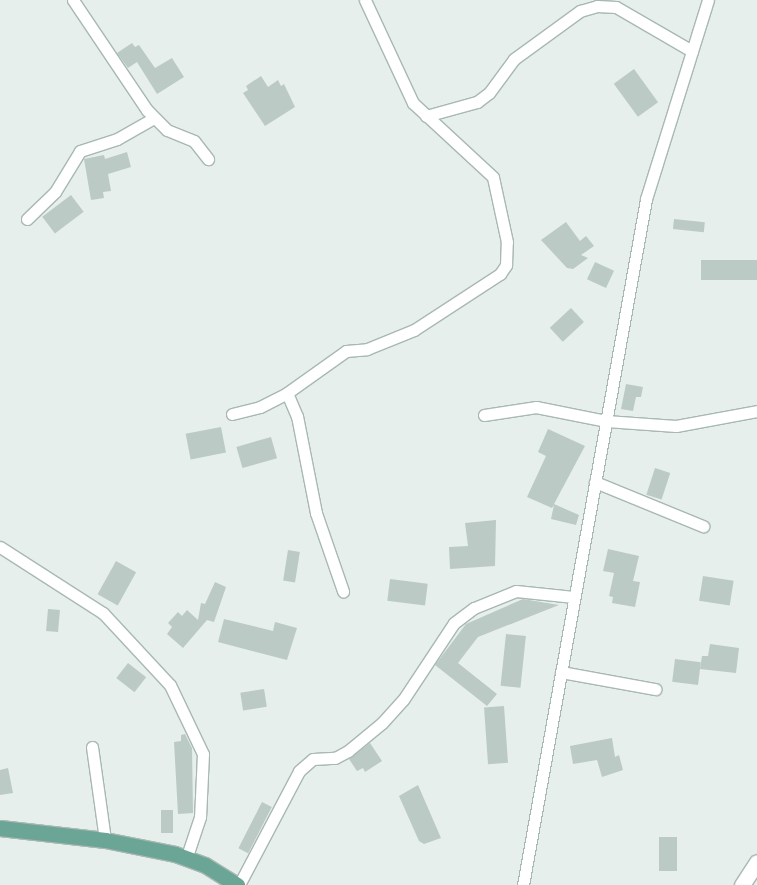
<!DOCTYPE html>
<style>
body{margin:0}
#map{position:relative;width:757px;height:885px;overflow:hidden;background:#e6efeb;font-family:Poppins,sans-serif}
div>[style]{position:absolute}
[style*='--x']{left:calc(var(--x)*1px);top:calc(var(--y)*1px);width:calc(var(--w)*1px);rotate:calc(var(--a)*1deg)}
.building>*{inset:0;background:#bbcac4;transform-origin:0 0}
.roads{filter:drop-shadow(1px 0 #a8b8b2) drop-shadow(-1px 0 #a8b8b2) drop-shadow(0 1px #a8b8b2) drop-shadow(0 -1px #a8b8b2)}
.minor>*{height:11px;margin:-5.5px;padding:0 5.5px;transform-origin:5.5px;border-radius:5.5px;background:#fff}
.secondary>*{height:15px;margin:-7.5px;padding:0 7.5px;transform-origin:7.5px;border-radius:7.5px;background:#fff}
.primary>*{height:15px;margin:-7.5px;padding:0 7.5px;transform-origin:7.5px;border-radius:7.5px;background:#6aa596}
span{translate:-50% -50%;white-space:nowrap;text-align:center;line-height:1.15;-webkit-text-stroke:5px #f7fbf9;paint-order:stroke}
</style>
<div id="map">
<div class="building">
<div style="clip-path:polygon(132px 43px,135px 47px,139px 45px,155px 68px,172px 58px,184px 77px,157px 94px,137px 62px,128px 68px,117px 53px)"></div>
<div style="left:634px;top:69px;width:41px;height:25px;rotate:54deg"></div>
<div style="clip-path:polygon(261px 76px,268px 87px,278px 80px,281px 86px,284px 84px,295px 107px,265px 126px,243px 93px,248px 90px,246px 86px)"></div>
<div style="clip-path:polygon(127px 152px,131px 167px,108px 174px,111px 191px,103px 192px,104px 198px,91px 200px,84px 159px,104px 155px,105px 159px)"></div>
<div style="left:71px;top:195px;width:21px;height:36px;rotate:53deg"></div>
<div style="left:674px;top:219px;width:31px;height:10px;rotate:6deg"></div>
<div style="clip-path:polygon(566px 222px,580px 241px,586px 236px,594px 246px,581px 255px,588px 258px,573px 269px,567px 268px,541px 240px)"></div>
<div style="left:701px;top:260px;width:56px;height:20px"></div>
<div style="left:595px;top:262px;width:21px;height:19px;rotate:25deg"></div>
<div style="left:571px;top:308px;width:19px;height:29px;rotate:47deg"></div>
<div style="clip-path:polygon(626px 384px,643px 387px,641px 397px,636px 397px,633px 411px,621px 409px)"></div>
<div style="left:221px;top:427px;width:26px;height:36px;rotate:79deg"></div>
<div style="clip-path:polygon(548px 429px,585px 446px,554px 504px,579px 515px,576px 525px,551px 519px,554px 505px,552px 508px,527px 497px,546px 456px,538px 452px)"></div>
<div style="left:271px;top:437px;width:22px;height:36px;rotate:74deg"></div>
<div style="left:655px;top:468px;width:16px;height:28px;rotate:18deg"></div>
<div style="clip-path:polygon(496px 520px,495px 566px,450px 569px,449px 547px,468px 546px,465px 523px)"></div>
<div style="clip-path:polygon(608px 549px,639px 556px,633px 581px,640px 582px,635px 607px,612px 603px,613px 597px,609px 596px,614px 573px,603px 571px)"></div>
<div style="left:288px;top:550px;width:12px;height:31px;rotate:9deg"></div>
<div style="left:116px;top:561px;width:23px;height:38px;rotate:29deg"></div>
<div style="left:703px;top:576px;width:31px;height:25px;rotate:9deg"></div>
<div style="left:390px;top:579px;width:38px;height:22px;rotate:7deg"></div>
<div style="clip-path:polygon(215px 582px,226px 587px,214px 622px,207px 620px,183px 648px,167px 634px,172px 627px,168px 623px,178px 612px,182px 616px,187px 610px,198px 620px,201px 603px,205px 604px)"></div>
<div style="clip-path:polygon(523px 599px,559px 605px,478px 637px,458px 663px,497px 694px,487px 706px,435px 665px,466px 624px)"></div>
<div style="left:48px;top:609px;width:12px;height:22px;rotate:5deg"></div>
<div style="clip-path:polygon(224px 619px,273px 631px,275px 622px,297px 628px,287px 660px,218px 642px)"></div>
<div style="left:506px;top:634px;width:20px;height:52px;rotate:6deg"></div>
<div style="clip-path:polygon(710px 644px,739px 648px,736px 673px,700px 669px,702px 656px,708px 656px)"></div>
<div style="left:675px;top:659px;width:26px;height:23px;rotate:7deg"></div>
<div style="left:128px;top:663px;width:23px;height:19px;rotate:38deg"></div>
<div style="left:264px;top:689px;width:18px;height:24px;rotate:81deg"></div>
<div style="left:504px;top:706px;width:57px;height:20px;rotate:86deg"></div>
<div style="clip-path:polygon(185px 734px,192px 748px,193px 813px,178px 814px,174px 742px,181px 741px,181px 735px)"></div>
<div style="clip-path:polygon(612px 738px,615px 757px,619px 755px,623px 770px,602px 777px,597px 760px,573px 764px,570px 746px)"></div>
<div style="clip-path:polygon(370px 743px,382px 761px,365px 772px,363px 768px,357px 771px,349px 759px)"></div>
<div style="clip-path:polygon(8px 768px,13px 793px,0 795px,0 770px)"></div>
<div style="clip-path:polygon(418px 785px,441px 838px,424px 844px,419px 841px,399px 796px)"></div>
<div style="left:262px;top:802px;width:11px;height:52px;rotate:27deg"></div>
<div style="left:173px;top:810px;width:23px;height:12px;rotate:90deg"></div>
<div style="left:659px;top:837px;width:18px;height:34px"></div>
</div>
<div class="roads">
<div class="minor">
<div style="--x:73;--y:0;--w:133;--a:56.1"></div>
<div style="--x:147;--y:110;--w:28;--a:45"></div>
<div style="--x:167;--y:130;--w:29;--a:22"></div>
<div style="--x:194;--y:141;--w:23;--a:52"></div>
<div style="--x:426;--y:116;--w:53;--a:-15.4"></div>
<div style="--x:477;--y:102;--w:15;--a:-37"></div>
<div style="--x:489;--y:93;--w:42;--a:-53.7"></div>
<div style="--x:514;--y:59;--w:82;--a:-36"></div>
<div style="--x:580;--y:11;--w:18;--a:-16"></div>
<div style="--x:597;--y:6;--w:19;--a:3"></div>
<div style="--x:616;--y:7;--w:88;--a:30.1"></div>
<div style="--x:27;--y:219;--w:39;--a:-44"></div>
<div style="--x:55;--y:192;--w:48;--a:-58.6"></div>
<div style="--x:80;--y:151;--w:39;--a:-18"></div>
<div style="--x:117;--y:139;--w:43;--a:-29.6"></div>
<div style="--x:287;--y:393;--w:25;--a:67"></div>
<div style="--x:297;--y:416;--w:99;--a:78.9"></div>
<div style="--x:316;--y:513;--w:83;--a:70.9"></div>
<div style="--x:232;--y:414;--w:29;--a:-14"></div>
<div style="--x:260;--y:407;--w:30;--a:-27"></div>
<div style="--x:287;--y:393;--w:72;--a:-35.4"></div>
<div style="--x:346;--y:351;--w:21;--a:-5"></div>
<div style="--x:367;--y:349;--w:51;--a:-22"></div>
<div style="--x:414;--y:330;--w:103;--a:-33.1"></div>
<div style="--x:500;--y:274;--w:11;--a:-56"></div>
<div style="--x:506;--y:265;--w:23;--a:-88"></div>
<div style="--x:507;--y:242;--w:66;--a:-102.2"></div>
<div style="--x:493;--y:177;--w:109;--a:-137.2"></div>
<div style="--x:413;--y:103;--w:114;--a:-115"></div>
<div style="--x:484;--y:415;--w:53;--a:-8.7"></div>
<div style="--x:536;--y:407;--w:71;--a:11.3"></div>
<div style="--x:606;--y:421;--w:70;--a:4.1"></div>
<div style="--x:676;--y:426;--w:82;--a:-10.5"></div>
<div style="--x:595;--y:482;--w:117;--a:22.2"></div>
<div style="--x:0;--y:547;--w:122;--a:32.7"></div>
<div style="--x:103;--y:613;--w:98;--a:47.1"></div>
<div style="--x:170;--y:685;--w:76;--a:64.4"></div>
<div style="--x:203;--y:754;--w:63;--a:92.7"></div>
<div style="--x:200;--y:817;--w:44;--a:108.4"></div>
<div style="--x:561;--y:672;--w:96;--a:10.3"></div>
<div style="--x:92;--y:747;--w:94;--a:82"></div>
<div style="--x:239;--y:885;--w:129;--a:-62.2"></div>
<div style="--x:299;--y:771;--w:18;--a:-41"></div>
<div style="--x:313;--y:759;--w:22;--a:-3"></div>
<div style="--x:335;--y:758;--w:15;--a:-28"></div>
<div style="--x:348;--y:751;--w:44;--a:-39.5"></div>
<div style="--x:382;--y:723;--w:31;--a:-48"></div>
<div style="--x:403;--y:700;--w:92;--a:-56.5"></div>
<div style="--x:454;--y:623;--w:25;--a:-37"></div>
<div style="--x:474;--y:608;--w:45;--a:-22"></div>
<div style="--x:516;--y:591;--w:58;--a:5.9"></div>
<div style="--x:523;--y:885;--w:697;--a:-79.83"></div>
<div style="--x:646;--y:199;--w:208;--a:-72.7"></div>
</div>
<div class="secondary">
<div style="--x:742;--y:885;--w:27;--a:-57"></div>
</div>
<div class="primary">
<div style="--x:0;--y:828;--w:106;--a:6.5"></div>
<div style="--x:105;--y:840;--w:71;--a:11.3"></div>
<div style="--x:175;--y:854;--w:32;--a:20"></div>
<div style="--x:205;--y:865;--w:38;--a:32"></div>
</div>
</div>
</div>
